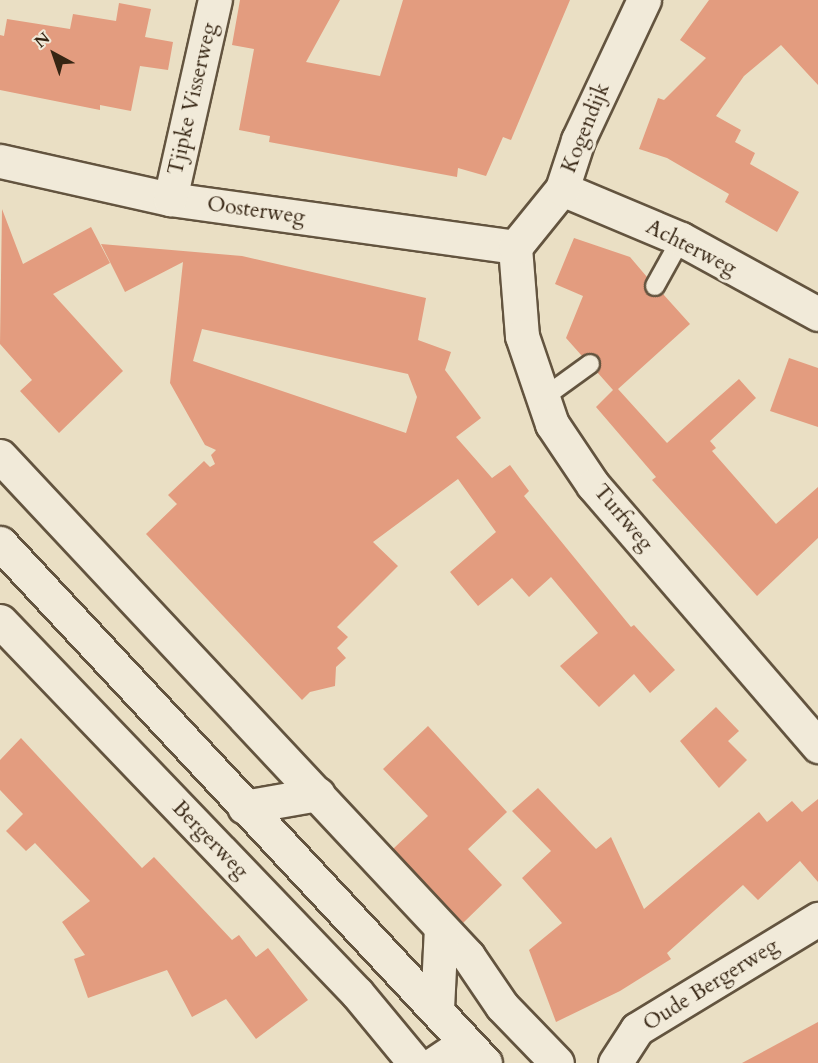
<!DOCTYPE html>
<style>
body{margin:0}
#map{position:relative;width:818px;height:1063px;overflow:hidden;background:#eadfc4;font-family:Cardo,serif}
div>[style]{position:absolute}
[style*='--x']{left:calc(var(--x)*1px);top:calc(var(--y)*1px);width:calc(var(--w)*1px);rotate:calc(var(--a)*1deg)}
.building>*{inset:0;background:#e39c7f}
.roads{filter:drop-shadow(2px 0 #63543f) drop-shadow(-2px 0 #63543f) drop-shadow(0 2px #63543f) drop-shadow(0 -2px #63543f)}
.service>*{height:18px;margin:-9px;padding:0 9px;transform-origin:9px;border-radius:9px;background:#f1ead9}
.minor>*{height:33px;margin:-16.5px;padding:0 16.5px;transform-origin:16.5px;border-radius:16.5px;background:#f1ead9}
.secondary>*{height:33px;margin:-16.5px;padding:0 16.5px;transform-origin:16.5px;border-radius:16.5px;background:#f1ead9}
span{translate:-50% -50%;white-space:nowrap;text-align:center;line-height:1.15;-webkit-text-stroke:6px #f1ead9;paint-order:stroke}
.street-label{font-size:21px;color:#362513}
.north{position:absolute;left:24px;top:24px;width:60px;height:60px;-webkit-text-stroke:4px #f1ead9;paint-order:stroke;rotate:320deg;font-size:16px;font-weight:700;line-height:24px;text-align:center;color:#362513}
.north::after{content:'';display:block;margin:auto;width:21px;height:27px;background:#362513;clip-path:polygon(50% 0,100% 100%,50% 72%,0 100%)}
</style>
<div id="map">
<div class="building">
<div style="clip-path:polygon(240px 0,340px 0,306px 62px,380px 76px,403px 0,570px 0,511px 140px,503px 137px,486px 176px,458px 168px,457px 177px,269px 142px,270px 136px,239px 130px,254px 49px,232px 45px)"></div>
<div style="clip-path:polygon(709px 0,818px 0,818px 85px,781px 45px,744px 76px,716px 116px,741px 130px,735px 142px,755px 153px,750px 164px,799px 192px,777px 232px,725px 202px,729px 194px,667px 158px,639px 149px,658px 98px,664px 100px,706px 58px,680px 40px)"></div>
<div style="clip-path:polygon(119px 3px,151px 9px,145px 37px,173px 42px,168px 70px,140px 66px,131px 111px,100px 105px,100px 110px,0 90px,0 35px,4px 36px,7px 19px,70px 29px,73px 14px,116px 21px)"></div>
<div style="clip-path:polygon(2px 209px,23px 264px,91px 227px,110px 263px,53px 294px,123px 371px,59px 433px,20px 391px,32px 380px,0 344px)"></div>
<div style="clip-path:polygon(574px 238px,630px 257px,647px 277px,646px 292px,655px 297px,663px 294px,690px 324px,618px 389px,667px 443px,739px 379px,756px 398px,710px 441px,716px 448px,712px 451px,776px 524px,818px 487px,818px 538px,757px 596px,652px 480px,656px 477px,596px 407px,613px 390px,597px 372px,599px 358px,589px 353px,582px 356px,566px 338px,583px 296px,555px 284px)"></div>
<div style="clip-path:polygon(evenodd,101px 244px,242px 256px,426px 298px,418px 340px,451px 352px,445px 370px,481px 418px,456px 437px,492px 478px,510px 465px,529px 491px,524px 496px,631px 627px,634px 625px,675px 670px,650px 693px,634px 674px,599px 707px,560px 666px,598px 633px,551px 577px,529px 597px,512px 578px,478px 606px,450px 572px,496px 532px,458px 479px,373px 542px,398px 566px,337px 627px,348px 637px,337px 648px,346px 658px,336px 667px,335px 686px,310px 692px,302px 700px,146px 534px,177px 504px,168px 495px,204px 461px,210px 467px,215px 464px,211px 455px,216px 450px,205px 445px,170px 383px,183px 262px,125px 292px,101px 244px,202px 329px,408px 374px,417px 397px,406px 433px,193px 361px,202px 329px)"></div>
<div style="clip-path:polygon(789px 358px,818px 368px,818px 427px,770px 411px)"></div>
<div style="clip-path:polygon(716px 707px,739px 731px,728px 741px,747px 760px,719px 788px,680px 741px)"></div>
<div style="clip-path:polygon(428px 726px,507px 812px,468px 849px,502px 885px,463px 923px,393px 849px,428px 816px,383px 769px)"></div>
<div style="clip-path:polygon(21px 738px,142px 868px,154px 857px,232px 940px,239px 935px,256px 957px,268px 948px,308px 1000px,256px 1039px,226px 999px,192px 1017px,167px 970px,88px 998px,74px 959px,85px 955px,62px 922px,90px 901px,35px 843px,26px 851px,6px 831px,23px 814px,0 790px,0 760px)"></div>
<div style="clip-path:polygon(538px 788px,596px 849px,611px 837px,644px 909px,759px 812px,767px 822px,792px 801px,802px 812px,818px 799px,818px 882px,800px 861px,758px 900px,743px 885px,667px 953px,671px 959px,620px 991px,556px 1022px,529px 950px,562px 923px,522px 878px,551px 851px,512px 811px)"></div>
<div style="clip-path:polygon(818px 1022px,818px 1063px,742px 1063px)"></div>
</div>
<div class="roads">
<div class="service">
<div style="--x:655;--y:286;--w:54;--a:-61"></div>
<div style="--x:543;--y:398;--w:58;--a:-35.9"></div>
</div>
<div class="minor">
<div style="--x:0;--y:161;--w:174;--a:12.6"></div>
<div style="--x:170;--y:199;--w:348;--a:7.9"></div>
<div style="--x:562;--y:189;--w:129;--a:22.8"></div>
<div style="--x:681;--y:239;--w:156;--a:28.7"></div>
<div style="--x:170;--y:199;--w:204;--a:-77.3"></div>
<div style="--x:515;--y:247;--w:89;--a:85.5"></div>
<div style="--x:522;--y:336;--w:93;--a:71.2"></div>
<div style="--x:552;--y:424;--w:73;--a:56.1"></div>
<div style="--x:593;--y:485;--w:345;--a:49.2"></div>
<div style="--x:515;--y:247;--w:75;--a:-51"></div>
<div style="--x:562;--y:189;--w:52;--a:-71.9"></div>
<div style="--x:578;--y:140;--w:155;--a:-64.8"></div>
<div style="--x:0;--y:456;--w:685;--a:46.89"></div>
<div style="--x:468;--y:956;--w:60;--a:55.8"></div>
<div style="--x:502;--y:1006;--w:79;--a:46"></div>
<div style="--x:0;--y:621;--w:516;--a:46.18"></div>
<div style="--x:357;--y:993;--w:91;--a:50.4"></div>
<div style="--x:244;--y:807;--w:75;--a:-10"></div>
<div style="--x:437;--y:1009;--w:81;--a:-87.2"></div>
<div style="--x:435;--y:1063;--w:36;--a:-34"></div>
<div style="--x:615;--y:1063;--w:40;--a:-57.1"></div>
<div style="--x:637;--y:1029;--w:212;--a:-31.3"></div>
</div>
<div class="secondary">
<div style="--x:0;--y:543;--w:711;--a:46.99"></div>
</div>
</div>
<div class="street-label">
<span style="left:193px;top:99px;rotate:-77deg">Tjipke Visserweg</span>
<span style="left:586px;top:128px;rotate:-68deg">Kogendijk</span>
<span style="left:256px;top:211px;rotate:8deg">Oosterweg</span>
<span style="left:691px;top:248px;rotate:27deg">Achterweg</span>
<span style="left:623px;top:518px;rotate:50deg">Turfweg</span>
<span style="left:210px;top:840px;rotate:46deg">Bergerweg</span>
<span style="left:711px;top:985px;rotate:-32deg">Oude Bergerweg</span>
</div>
<div class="north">N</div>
</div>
